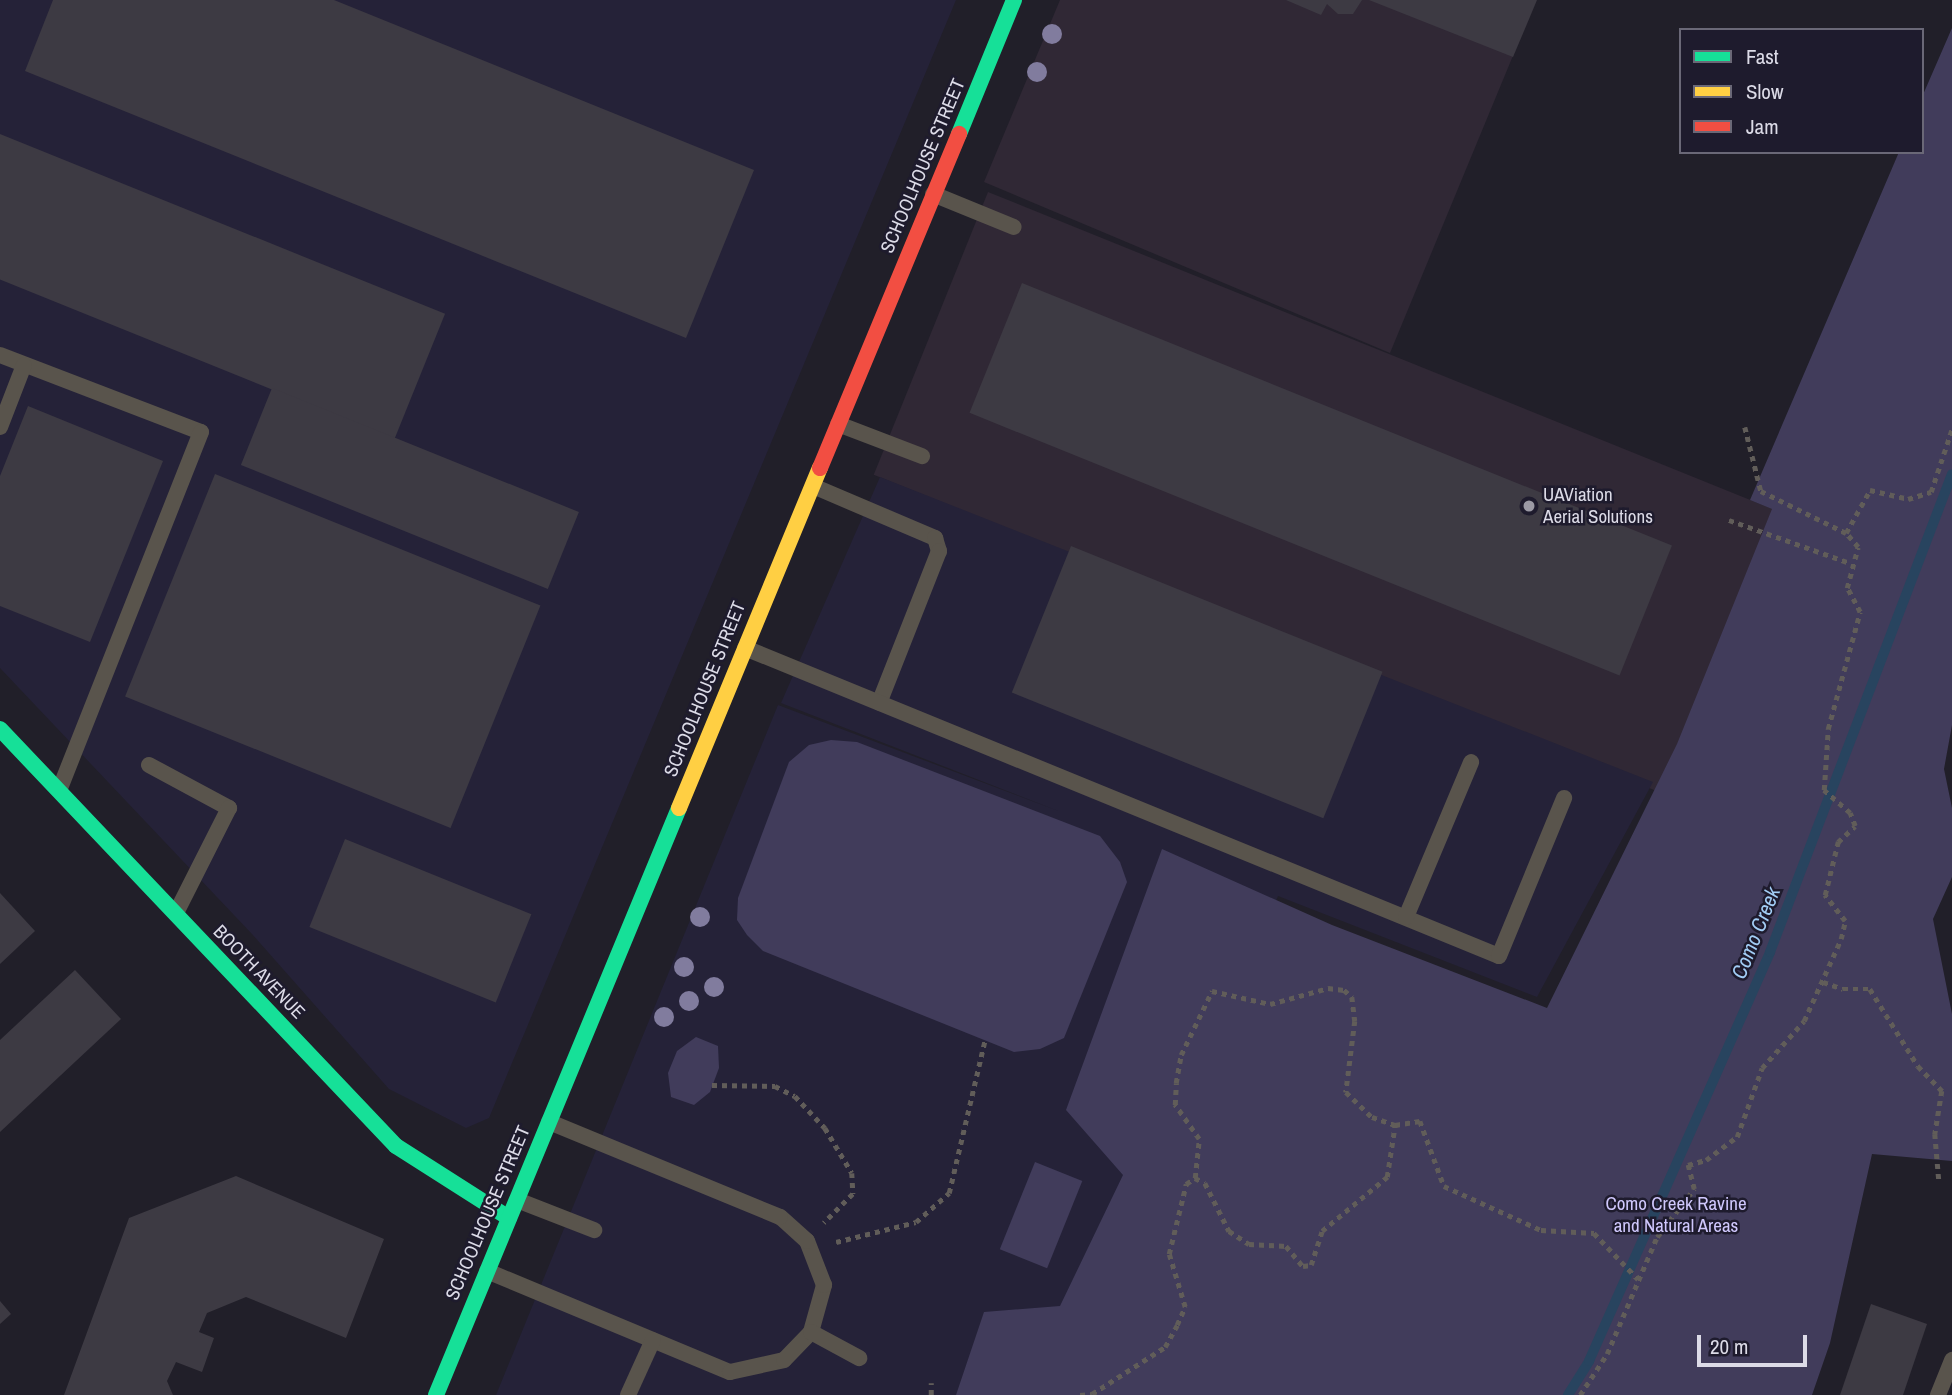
<!DOCTYPE html>
<style>
body{margin:0}
#map{position:relative;width:1952px;height:1395px;overflow:hidden;background:#211f29;font-family:"Archivo Narrow",sans-serif}
div>[style]{position:absolute}
[style*='--x']{left:calc(var(--x)*1px);top:calc(var(--y)*1px);width:calc(var(--w)*1px);rotate:calc(var(--a)*1deg)}
.commercial>*{inset:0;background:#302835;transform-origin:0 0}
.built>*{inset:0;background:#252238}
.green>*{inset:0;background:#413c5b;transform-origin:0 0}
.stream>*{height:10px;margin:-5px;padding:0 5px;transform-origin:5px;border-radius:5px;background:#28445f}
.building>*{inset:0;background:#3d3a43;transform-origin:0 0}
.path>*{height:4.5px;margin-top:-2.25px;transform-origin:0;background:repeating-linear-gradient(90deg,#615d59 0 5px,transparent 0 10px)}
.lane>*{height:16px;margin:-8px;padding:0 8px;transform-origin:8px;border-radius:8px;background:#59544c}
.fast>*{height:16px;margin:-8px;padding:0 8px;transform-origin:8px;border-radius:8px;background:#16e098}
.slow>*{height:16px;margin:-8px;padding:0 8px;transform-origin:8px;border-radius:8px;background:#ffcf43}
.jam>*{height:16px;margin:-8px;padding:0 8px;transform-origin:8px;border-radius:8px;background:#f24e42}
.trees>*{width:20px;height:20px;margin:-10px;border-radius:50%;background:#817c9e}
.dots>*{width:19px;height:19px;translate:-50% -50%;box-sizing:border-box;border:4px solid #1e1b2d;border-radius:50%}
span{translate:-50% -50%;white-space:nowrap;text-align:center;line-height:1.15;-webkit-text-stroke:5px #1e1b2d;paint-order:stroke}
.street-label{font-size:19px;color:#dcdbe7}
.poi-label{font-size:19px;color:#dcdbe7}
.left{translate:0 -50%;text-align:left}
.park-label{font-size:19px;color:#d0c8fd}
.water-label{font-size:21px;color:#a2cdf5;font-style:italic}
.legend{position:absolute;left:1679px;top:28px;width:245px;height:126px;box-sizing:border-box;background:#1e1b2d;border:2px solid #6a6877;margin:0;padding:9px 12px;list-style:none;font-size:21px;color:#dcdbe7}
.legend li{display:flex;align-items:center;gap:14px;height:35px}
.legend b{width:35px;border:2px solid #6a6877}
.scale{position:absolute;left:1697px;top:1335px;width:110px;height:32px;box-sizing:border-box;border:4px solid #dcdbe7;border-top:0;padding-left:9px;font-size:21px;line-height:24px;white-space:nowrap;color:#dcdbe7;-webkit-text-stroke:5px #1e1b2d;paint-order:stroke}
</style>
<div id="map">
<div class="commercial">
<div style="clip-path:polygon(1060px 0,1536px 0,1390px 353px,984px 182px)"></div>
<div style="left:988px;top:192px;width:853px;height:305px;rotate:22deg"></div>
</div>
<div class="built">
<div style="clip-path:polygon(0 0,956px 0,489px 1118px,466px 1128px,389px 1089px,252px 934px,0 668px)"></div>
<div style="clip-path:polygon(880px 477px,1653px 782px,1537px 997px,1278px 896px,1075px 1395px,496px 1395px,778px 705px,1061px 812px,781px 703px)"></div>
</div>
<div class="green">
<div style="clip-path:polygon(1952px 28px,1952px 725px,1944px 769px,1952px 808px,1952px 877px,1933px 919px,1952px 1014px,1952px 1161px,1872px 1154px,1830px 1343px,1812px 1395px,956px 1395px,984px 1312px,1060px 1306px,1123px 1175px,1066px 1110px,1162px 849px,1332px 925px,1547px 1008px,1677px 744px,1772px 509px,1750px 500px,1899px 152px,1922px 152px,1922px 97px)"></div>
<div style="clip-path:polygon(831px 740px,857px 742px,1100px 836px,1120px 862px,1127px 882px,1064px 1038px,1040px 1049px,1014px 1052px,763px 951px,747px 935px,737px 920px,738px 898px,789px 762px,809px 745px)"></div>
<div style="clip-path:polygon(696px 1037px,718px 1046px,719px 1068px,710px 1092px,694px 1105px,671px 1097px,668px 1073px,677px 1051px)"></div>
<div style="left:1035px;top:1162px;width:51px;height:94px;rotate:22deg"></div>
</div>
<div class="stream">
<div style="--x:1568;--y:1395;--w:40;--a:-58"></div>
<div style="--x:1589;--y:1361;--w:447;--a:-66.1"></div>
<div style="--x:1770;--y:952;--w:511;--a:-69.16"></div>
</div>
<div class="building">
<div style="clip-path:polygon(53px 0,334px 0,754px 170px,686px 338px,25px 71px)"></div>
<div style="clip-path:polygon(1286px 0,1362px 0,1353px 14px,1338px 14px,1327px 4px,1321px 15px)"></div>
<div style="clip-path:polygon(1369px 0,1537px 0,1513px 57px)"></div>
<div style="left:0;top:134px;width:480px;height:135px;rotate:22deg"></div>
<div style="left:1022px;top:283px;width:701px;height:140px;rotate:22deg"></div>
<div style="left:272px;top:388px;width:331px;height:83px;rotate:22deg"></div>
<div style="clip-path:polygon(28px 406px,163px 461px,90px 642px,0 606px,0 476px)"></div>
<div style="left:215px;top:474px;width:351px;height:240px;rotate:22deg"></div>
<div style="left:1071px;top:546px;width:336px;height:158px;rotate:22deg"></div>
<div style="left:345px;top:839px;width:201px;height:95px;rotate:22deg"></div>
<div style="clip-path:polygon(0 893px,35px 931px,0 964px)"></div>
<div style="clip-path:polygon(75px 970px,121px 1019px,0 1132px,0 1040px)"></div>
<div style="clip-path:polygon(236px 1176px,384px 1239px,346px 1338px,246px 1297px,207px 1313px,199px 1332px,214px 1338px,202px 1372px,176px 1362px,167px 1381px,173px 1395px,64px 1395px,129px 1218px)"></div>
<div style="clip-path:polygon(0 1301px,11px 1314px,0 1324px)"></div>
<div style="clip-path:polygon(1871px 1304px,1927px 1324px,1903px 1395px,1840px 1395px)"></div>
</div>
<div class="path">
<div style="--x:1745;--y:427;--w:66;--a:76"></div>
<div style="--x:1761;--y:491;--w:95;--a:26.3"></div>
<div style="--x:1729;--y:520;--w:128;--a:19.6"></div>
<div style="--x:1823;--y:982;--w:21;--a:19"></div>
<div style="--x:1843;--y:989;--w:27;--a:0"></div>
<div style="--x:1870;--y:989;--w:91;--a:58.1"></div>
<div style="--x:1918;--y:1066;--w:35;--a:46"></div>
<div style="--x:1942;--y:1091;--w:44;--a:99.2"></div>
<div style="--x:1935;--y:1134;--w:47;--a:85.1"></div>
<div style="--x:712;--y:1085;--w:63;--a:0.9"></div>
<div style="--x:775;--y:1086;--w:22;--a:27"></div>
<div style="--x:795;--y:1096;--w:44;--a:46.8"></div>
<div style="--x:825;--y:1128;--w:52;--a:59"></div>
<div style="--x:852;--y:1173;--w:21;--a:87"></div>
<div style="--x:853;--y:1194;--w:41;--a:135"></div>
<div style="--x:1195;--y:1178;--w:39;--a:-84"></div>
<div style="--x:1199;--y:1139;--w:42;--a:-125.2"></div>
<div style="--x:1175;--y:1105;--w:22;--a:-87"></div>
<div style="--x:1176;--y:1083;--w:28;--a:-80"></div>
<div style="--x:1181;--y:1055;--w:71;--a:-64.2"></div>
<div style="--x:1212;--y:991;--w:59;--a:12.6"></div>
<div style="--x:1270;--y:1004;--w:60;--a:-15.4"></div>
<div style="--x:1328;--y:988;--w:16;--a:7"></div>
<div style="--x:1344;--y:990;--w:11;--a:41"></div>
<div style="--x:1352;--y:997;--w:24;--a:83"></div>
<div style="--x:1355;--y:1021;--w:72;--a:97.2"></div>
<div style="--x:1346;--y:1092;--w:36;--a:44"></div>
<div style="--x:1372;--y:1117;--w:24;--a:19"></div>
<div style="--x:836;--y:1242;--w:82;--a:-14"></div>
<div style="--x:916;--y:1222;--w:44;--a:-41.3"></div>
<div style="--x:949;--y:1193;--w:157;--a:-76.8"></div>
<div style="--x:931;--y:1395;--w:12;--a:-90"></div>
<div style="--x:1080;--y:1395;--w:12;--a:-5"></div>
<div style="--x:1092;--y:1394;--w:87;--a:-32.8"></div>
<div style="--x:1165;--y:1347;--w:25;--a:-61"></div>
<div style="--x:1177;--y:1325;--w:20;--a:-66"></div>
<div style="--x:1185;--y:1307;--w:55;--a:-106.8"></div>
<div style="--x:1169;--y:1254;--w:72;--a:-76.3"></div>
<div style="--x:1186;--y:1184;--w:11;--a:-34"></div>
<div style="--x:1195;--y:1178;--w:11;--a:27"></div>
<div style="--x:1205;--y:1183;--w:54;--a:63.4"></div>
<div style="--x:1229;--y:1231;--w:24;--a:33"></div>
<div style="--x:1249;--y:1244;--w:37;--a:3"></div>
<div style="--x:1286;--y:1246;--w:26;--a:50"></div>
<div style="--x:1303;--y:1266;--w:8;--a:-7"></div>
<div style="--x:1311;--y:1265;--w:36;--a:-72"></div>
<div style="--x:1322;--y:1231;--w:85;--a:-39.7"></div>
<div style="--x:1387;--y:1177;--w:53;--a:-81.3"></div>
<div style="--x:1395;--y:1125;--w:25;--a:-9"></div>
<div style="--x:1420;--y:1121;--w:69;--a:69.7"></div>
<div style="--x:1444;--y:1186;--w:107;--a:24.4"></div>
<div style="--x:1541;--y:1230;--w:53;--a:3.2"></div>
<div style="--x:1594;--y:1233;--w:64;--a:46.3"></div>
<div style="--x:1580;--y:1395;--w:49;--a:-56.6"></div>
<div style="--x:1607;--y:1354;--w:127;--a:-66.9"></div>
<div style="--x:1657;--y:1237;--w:61;--a:-52.4"></div>
<div style="--x:1694;--y:1189;--w:25;--a:-104"></div>
<div style="--x:1688;--y:1165;--w:19;--a:-16"></div>
<div style="--x:1706;--y:1160;--w:39;--a:-37"></div>
<div style="--x:1737;--y:1137;--w:73;--a:-70.1"></div>
<div style="--x:1762;--y:1068;--w:63;--a:-48.2"></div>
<div style="--x:1804;--y:1021;--w:90;--a:-65.7"></div>
<div style="--x:1841;--y:939;--w:18;--a:-77"></div>
<div style="--x:1845;--y:921;--w:33;--a:-128"></div>
<div style="--x:1825;--y:895;--w:55;--a:-76.2"></div>
<div style="--x:1838;--y:842;--w:23;--a:-43"></div>
<div style="--x:1855;--y:826;--w:14;--a:-111"></div>
<div style="--x:1850;--y:813;--w:35;--a:-139"></div>
<div style="--x:1824;--y:790;--w:61;--a:-86.2"></div>
<div style="--x:1828;--y:729;--w:121;--a:-74.7"></div>
<div style="--x:1860;--y:612;--w:27;--a:-118"></div>
<div style="--x:1847;--y:588;--w:42;--a:-75"></div>
<div style="--x:1858;--y:547;--w:18;--a:-131"></div>
<div style="--x:1846;--y:533;--w:49;--a:-60.8"></div>
<div style="--x:1870;--y:490;--w:39;--a:13"></div>
<div style="--x:1908;--y:499;--w:24;--a:-17"></div>
<div style="--x:1931;--y:492;--w:66;--a:-71.6"></div>
</div>
<div class="lane">
<div style="--x:933;--y:194;--w:87;--a:22.2"></div>
<div style="--x:0;--y:355;--w:215;--a:21"></div>
<div style="--x:201;--y:432;--w:385;--a:111.6"></div>
<div style="--x:838;--y:424;--w:90;--a:20.9"></div>
<div style="--x:0;--y:427;--w:66;--a:-68.8"></div>
<div style="--x:813;--y:486;--w:133;--a:23.1"></div>
<div style="--x:935;--y:538;--w:14;--a:73"></div>
<div style="--x:939;--y:551;--w:163;--a:111.5"></div>
<div style="--x:745;--y:648;--w:814;--a:22.22"></div>
<div style="--x:1499;--y:956;--w:171;--a:-67.6"></div>
<div style="--x:149;--y:765;--w:91;--a:28.3"></div>
<div style="--x:229;--y:808;--w:118;--a:116.8"></div>
<div style="--x:1406;--y:917;--w:168;--a:-67.2"></div>
<div style="--x:517;--y:1200;--w:83;--a:21.3"></div>
<div style="--x:487;--y:1271;--w:263;--a:22.6"></div>
<div style="--x:730;--y:1372;--w:55;--a:-12.5"></div>
<div style="--x:784;--y:1360;--w:39;--a:-46"></div>
<div style="--x:811;--y:1332;--w:49;--a:-74.5"></div>
<div style="--x:824;--y:1285;--w:47;--a:-111.1"></div>
<div style="--x:807;--y:1241;--w:36;--a:-138"></div>
<div style="--x:780;--y:1217;--w:250;--a:-157.6"></div>
<div style="--x:811;--y:1332;--w:55;--a:28.4"></div>
<div style="--x:628;--y:1395;--w:60;--a:-65.6"></div>
<div style="--x:1938;--y:1395;--w:38;--a:-68"></div>
</div>
<div class="fast">
<div style="--x:959;--y:134;--w:145;--a:-67.7"></div>
<div style="--x:0;--y:729;--w:575;--a:46.48"></div>
<div style="--x:396;--y:1146;--w:134;--a:32.5"></div>
<div style="--x:436;--y:1395;--w:635;--a:-67.51"></div>
</div>
<div class="slow">
<div style="--x:679;--y:808;--w:368;--a:-67.5"></div>
</div>
<div class="jam">
<div style="--x:820;--y:468;--w:362;--a:-67.4"></div>
</div>
<div class="trees">
<div style="left:1052px;top:34px"></div>
<div style="left:1037px;top:72px"></div>
<div style="left:700px;top:917px"></div>
<div style="left:684px;top:967px"></div>
<div style="left:714px;top:987px"></div>
<div style="left:689px;top:1001px"></div>
<div style="left:664px;top:1017px"></div>
</div>
<div class="dots">
<div style="left:1529px;top:506px;background:#9b99a4"></div>
</div>
<div class="street-label">
<span style="left:923px;top:166px;rotate:-67deg">SCHOOLHOUSE STREET</span>
<span style="left:705px;top:689px;rotate:-68deg">SCHOOLHOUSE STREET</span>
<span style="left:259px;top:972px;rotate:46deg">BOOTH AVENUE</span>
<span style="left:488px;top:1213px;rotate:-67deg">SCHOOLHOUSE STREET</span>
</div>
<div class="poi-label">
<span class="left" style="left:1543px;top:506px">UAViation<br>Aerial Solutions</span>
</div>
<div class="park-label">
<span style="left:1676px;top:1215px">Como Creek Ravine<br>and Natural Areas</span>
</div>
<div class="water-label">
<span style="left:1756px;top:933px;rotate:-68deg">Como Creek</span>
</div>
<ul class="legend">
<li><b style="height:9px;background:#16e098"></b>Fast</li>
<li><b style="height:9px;background:#ffcf43"></b>Slow</li>
<li><b style="height:9px;background:#f24e42"></b>Jam</li>
</ul>
<div class="scale">20 m</div>
</div>
